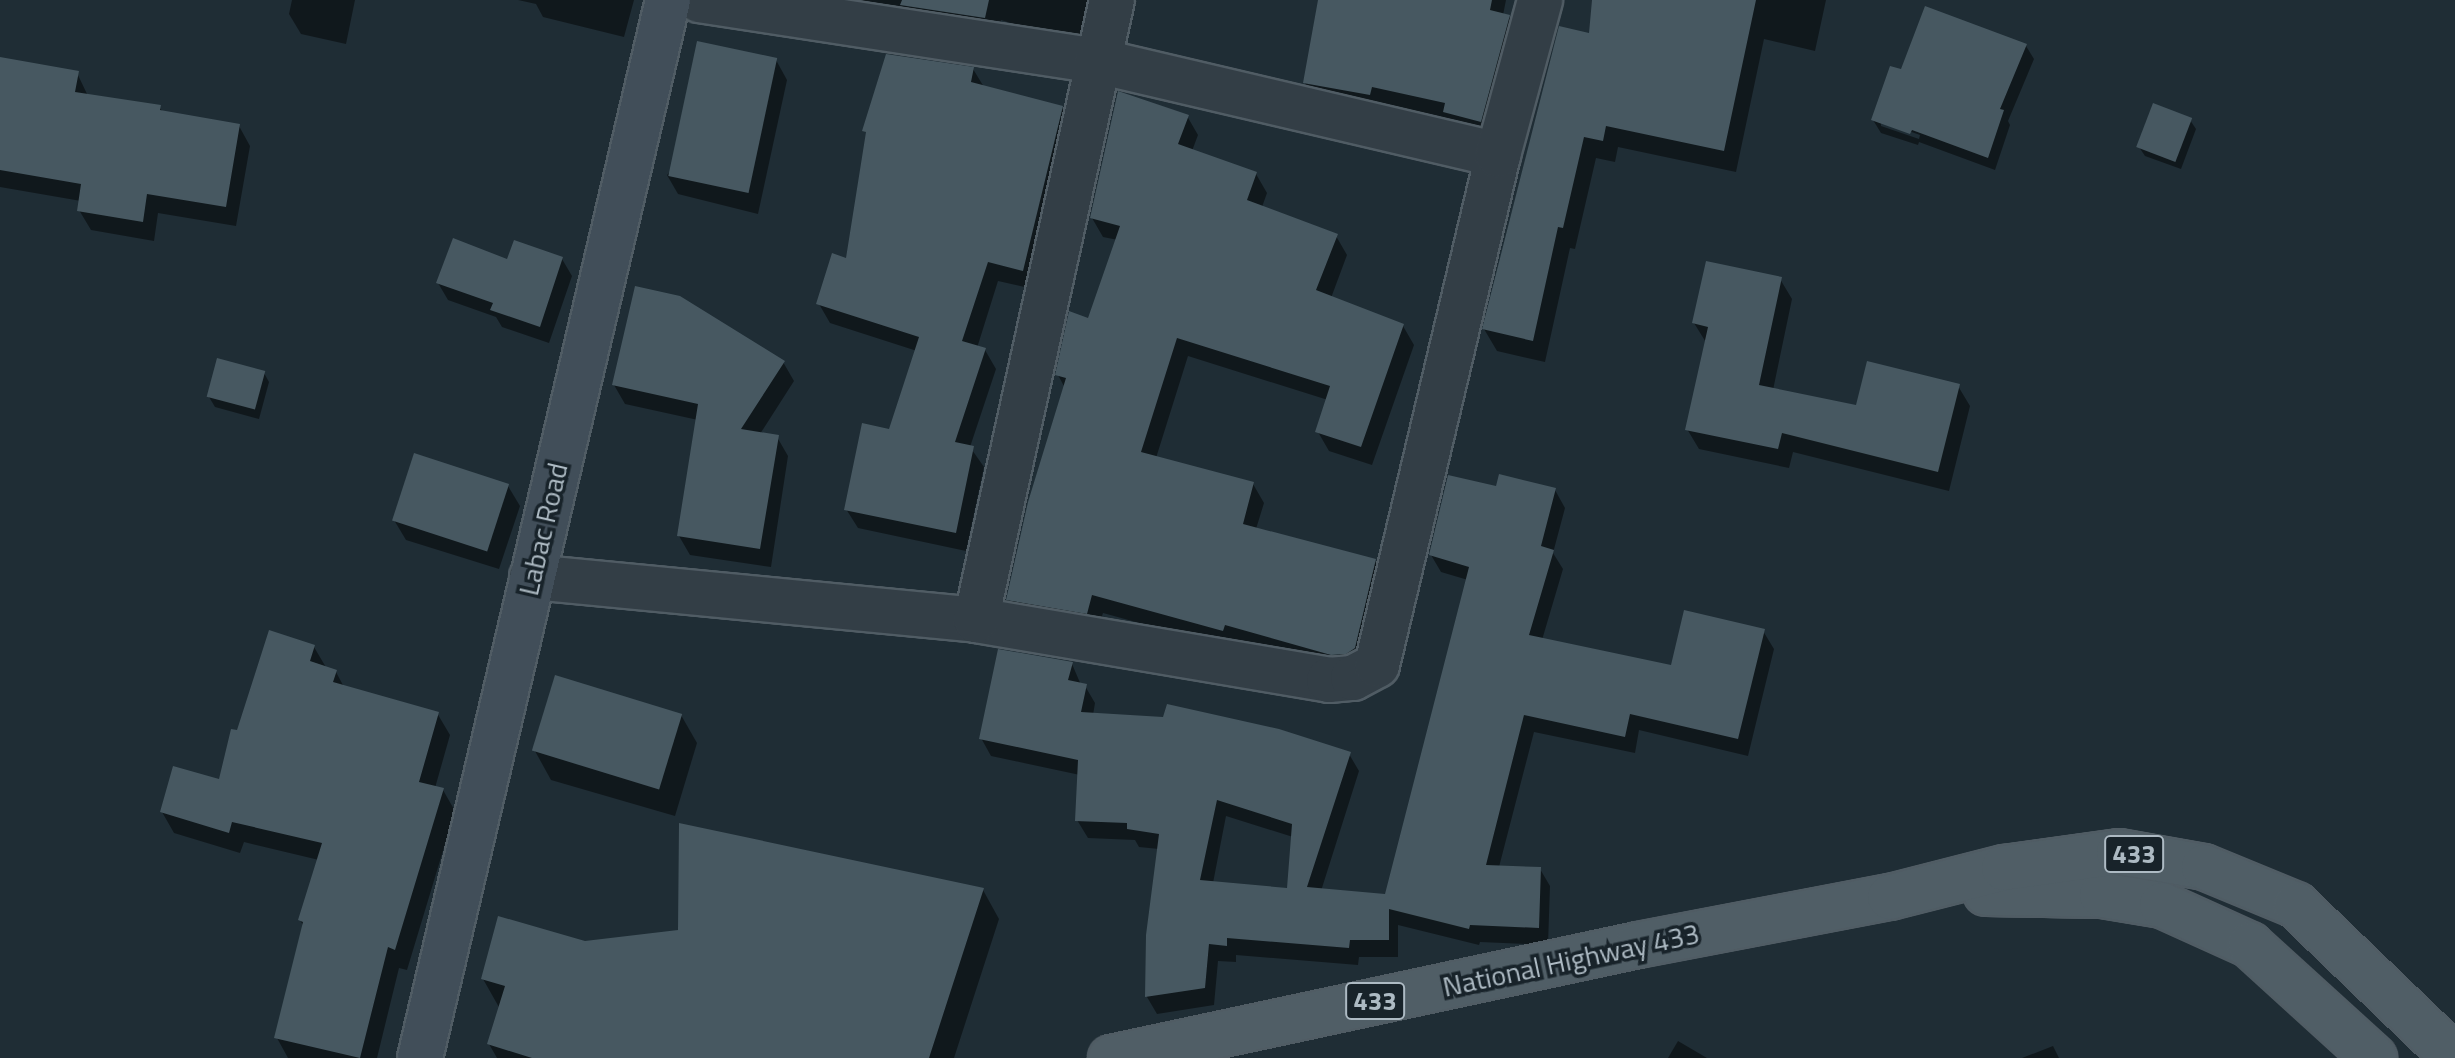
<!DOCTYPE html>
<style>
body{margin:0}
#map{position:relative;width:2455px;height:1058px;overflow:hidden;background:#1f2d35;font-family:"Titillium Web",sans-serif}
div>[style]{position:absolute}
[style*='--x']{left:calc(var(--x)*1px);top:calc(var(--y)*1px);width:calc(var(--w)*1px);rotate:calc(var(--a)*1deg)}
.shadow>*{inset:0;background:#0007}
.building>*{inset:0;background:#475861;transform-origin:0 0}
.roads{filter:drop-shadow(2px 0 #505c64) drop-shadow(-2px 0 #505c64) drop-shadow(0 2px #505c64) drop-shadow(0 -2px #505c64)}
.street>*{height:44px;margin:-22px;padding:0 22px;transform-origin:22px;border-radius:22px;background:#333e46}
.secondary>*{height:44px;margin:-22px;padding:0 22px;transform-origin:22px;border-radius:22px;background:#414e59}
.primary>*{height:44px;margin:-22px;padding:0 22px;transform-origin:22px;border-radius:22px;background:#505e66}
span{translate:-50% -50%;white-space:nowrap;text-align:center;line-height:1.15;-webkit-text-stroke:7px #18232a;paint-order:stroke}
.shield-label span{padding:2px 6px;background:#18232a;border:2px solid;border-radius:6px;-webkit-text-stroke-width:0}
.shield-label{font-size:26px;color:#adbac3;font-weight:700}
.street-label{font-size:28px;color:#adbac3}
</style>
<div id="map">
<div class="shadow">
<div style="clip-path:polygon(292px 0,355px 0,346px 44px,301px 34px,289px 14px)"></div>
<div style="clip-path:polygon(518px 0,634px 0,624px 37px,543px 17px,536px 4px)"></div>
<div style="clip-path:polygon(792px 0,1103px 0,1088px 47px,1001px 20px,997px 40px)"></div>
<div style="clip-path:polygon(1320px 0,1506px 0,1503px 15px,1509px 17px,1519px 35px,1491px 139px,1456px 131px,1450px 120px,1382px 105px,1380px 113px,1316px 101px,1305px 83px)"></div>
<div style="clip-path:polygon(1677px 0,1826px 0,1815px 51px,1764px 39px,1736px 172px,1618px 147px,1615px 162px,1596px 158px,1575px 249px,1570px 248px,1545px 362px,1497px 351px,1484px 329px,1535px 138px)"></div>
<div style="clip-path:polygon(evenodd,2026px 46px,2034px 59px,2008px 121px,2010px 125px,1995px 170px,1919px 142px,1918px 145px,1881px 133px,1873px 120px,1902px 72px,2026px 46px,1881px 121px,1920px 135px,1919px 139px,1881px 126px,1881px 121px)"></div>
<div style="clip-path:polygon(0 59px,77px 73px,88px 96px,159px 107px,163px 112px,239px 126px,250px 146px,236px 226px,158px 213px,154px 241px,91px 230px,79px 210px,81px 201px,0 187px)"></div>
<div style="clip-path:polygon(776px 60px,787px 80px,758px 214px,678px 194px,667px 175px)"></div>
<div style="clip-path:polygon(973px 69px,984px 87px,1062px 108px,1073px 127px,1033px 289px,998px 281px,977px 348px,985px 350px,996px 369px,970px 447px,984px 467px,966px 551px,858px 528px,846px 509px,891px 431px,917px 351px,830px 323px,819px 304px,848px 260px,868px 136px,865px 130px)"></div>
<div style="clip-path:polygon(1187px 116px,1198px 135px,1192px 151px,1256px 174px,1267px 193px,1262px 207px,1336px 236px,1347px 255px,1331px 298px,1403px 326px,1414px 345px,1372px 465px,1329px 451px,1318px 432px,1328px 400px,1188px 356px,1156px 458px,1253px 484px,1264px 503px,1256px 529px,1375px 561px,1386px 580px,1365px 667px,1234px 649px,1103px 613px,1097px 632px,1019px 618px,1008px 599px,1065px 388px,1058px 375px,1090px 321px,1118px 240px,1103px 237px,1092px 218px)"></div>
<div style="clip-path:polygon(2190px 120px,2196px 129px,2181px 169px,2145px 156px,2139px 147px)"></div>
<div style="clip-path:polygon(562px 259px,572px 276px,549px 343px,502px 327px,496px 317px,448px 300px,438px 283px,509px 262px)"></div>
<div style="clip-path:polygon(1780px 279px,1792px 299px,1773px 390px,1858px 407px,1958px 386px,1970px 406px,1949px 491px,1793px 452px,1789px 468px,1699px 449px,1687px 429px,1707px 344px,1694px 323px)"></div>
<div style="clip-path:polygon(783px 362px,794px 381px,760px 434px,777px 437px,788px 456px,771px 567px,690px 555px,679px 536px,698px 420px,625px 404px,614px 385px)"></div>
<div style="clip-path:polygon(264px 373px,269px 382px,259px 419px,215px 407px,209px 397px)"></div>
<div style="clip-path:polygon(508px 486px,520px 506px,499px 569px,406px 540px,394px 520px)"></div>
<div style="clip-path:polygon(evenodd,1497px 488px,1555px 490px,1565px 508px,1553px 553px,1563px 569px,1542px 640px,1672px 668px,1763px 631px,1774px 649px,1748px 756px,1639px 730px,1635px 753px,1534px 732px,1499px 867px,1540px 869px,1550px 886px,1548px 945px,1480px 942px,1479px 945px,1398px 925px,1398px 957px,1359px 957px,1358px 965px,1236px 955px,1236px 962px,1218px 961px,1214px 1005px,1157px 1014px,1147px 997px,1148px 935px,1159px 849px,1139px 847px,1135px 840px,1088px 838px,1077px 820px,1080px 775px,991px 756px,981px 738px,1072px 664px,1081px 685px,1085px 686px,1095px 703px,1093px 715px,1349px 754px,1359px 771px,1321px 891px,1387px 896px,1468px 580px,1441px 572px,1431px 555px,1497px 488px,1226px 816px,1293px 837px,1288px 890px,1213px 883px,1226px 816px)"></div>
<div style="clip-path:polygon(314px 647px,327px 669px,336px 672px,344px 687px,437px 713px,450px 735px,435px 788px,443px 790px,455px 811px,407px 970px,399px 968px,377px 1058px,288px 1058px,277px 1038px,304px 927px,300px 920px,319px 860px,244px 842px,240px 853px,174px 833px,162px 812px,220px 782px,238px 732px)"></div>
<div style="clip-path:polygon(681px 715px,697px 743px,675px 816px,551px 780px,535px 751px)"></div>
<div style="clip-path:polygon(983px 890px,999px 919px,954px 1058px,497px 1058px,489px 1044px,500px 1009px,483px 979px,585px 943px)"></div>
<div style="clip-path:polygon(1678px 1041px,1707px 1058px,1668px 1058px)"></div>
<div style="clip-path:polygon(2053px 1046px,2059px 1058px,2022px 1058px)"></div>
</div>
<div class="building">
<div style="clip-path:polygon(902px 0,989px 0,985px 18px,900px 5px)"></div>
<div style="clip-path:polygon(1318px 0,1492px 0,1490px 10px,1510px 15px,1481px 122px,1443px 112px,1445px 103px,1372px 87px,1370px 95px,1303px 83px)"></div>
<div style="clip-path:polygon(1592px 0,1756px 0,1724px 151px,1606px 126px,1603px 141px,1584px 137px,1563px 228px,1558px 227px,1533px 341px,1482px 329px,1559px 26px,1589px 33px)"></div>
<div style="clip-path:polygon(1925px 6px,2027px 44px,2000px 109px,2004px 110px,1988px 158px,1912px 130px,1910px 134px,1871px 120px,1890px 66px,1901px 69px)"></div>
<div style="left:697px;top:41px;width:82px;height:138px;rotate:12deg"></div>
<div style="clip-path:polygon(886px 54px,974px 67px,971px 82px,1063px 106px,1023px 271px,988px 262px,962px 341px,986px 348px,955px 442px,974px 446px,956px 533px,844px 510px,862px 423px,889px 429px,919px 337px,816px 304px,832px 253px,846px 258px,866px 132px,862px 131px)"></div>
<div style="clip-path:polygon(0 57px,79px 71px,75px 92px,161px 105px,160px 110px,240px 124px,226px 207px,147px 194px,143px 222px,77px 211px,81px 184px,0 170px)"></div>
<div style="clip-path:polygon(1118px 91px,1189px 115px,1178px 144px,1257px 172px,1247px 200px,1338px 234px,1316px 290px,1404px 324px,1361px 447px,1315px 432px,1330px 386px,1177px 338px,1141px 452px,1254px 482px,1243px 524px,1376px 559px,1355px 648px,1346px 654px,1331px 655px,1225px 625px,1223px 631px,1092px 595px,1087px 614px,1006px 600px,1028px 502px,1066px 378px,1055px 375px,1069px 311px,1088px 318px,1120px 226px,1090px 218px)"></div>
<div style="left:2153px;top:103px;width:42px;height:47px;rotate:21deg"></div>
<div style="clip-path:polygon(453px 238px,507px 259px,514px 240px,563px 257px,540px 327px,490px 310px,493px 303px,436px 283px)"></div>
<div style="clip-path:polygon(1706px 261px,1782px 277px,1759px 385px,1856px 405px,1867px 361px,1960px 384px,1938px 472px,1782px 433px,1778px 449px,1685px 430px,1708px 327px,1692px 323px)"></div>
<div style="clip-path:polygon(635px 286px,680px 296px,785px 361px,741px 429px,779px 435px,760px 549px,677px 536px,698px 404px,612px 385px)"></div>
<div style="left:217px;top:358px;width:50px;height:40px;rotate:15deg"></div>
<div style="left:414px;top:453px;width:100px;height:71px;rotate:18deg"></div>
<div style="clip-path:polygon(evenodd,1499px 474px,1556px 488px,1541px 546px,1554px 550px,1529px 635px,1671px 665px,1684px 610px,1765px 629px,1738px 739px,1630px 714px,1625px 737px,1524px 715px,1486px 865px,1541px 867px,1539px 928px,1470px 925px,1469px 929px,1389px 909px,1389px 940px,1350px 940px,1349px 948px,1227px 938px,1227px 946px,1209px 944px,1205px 988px,1145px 997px,1146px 935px,1159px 834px,1127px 829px,1127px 823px,1075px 821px,1078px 760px,979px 739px,998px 649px,1073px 662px,1068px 680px,1087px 684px,1081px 712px,1163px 717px,1167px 704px,1279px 729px,1351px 752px,1307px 887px,1385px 894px,1469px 567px,1429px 555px,1448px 475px,1496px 486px,1499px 474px,1217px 800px,1292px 824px,1287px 888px,1200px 880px,1217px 800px)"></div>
<div style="clip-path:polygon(269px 630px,315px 645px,310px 661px,337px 670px,333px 682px,439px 712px,419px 782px,444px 788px,395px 950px,388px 947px,360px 1058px,274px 1038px,303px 922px,298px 920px,322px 843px,232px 822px,229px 833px,160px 812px,173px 766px,219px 779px,231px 729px,237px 730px)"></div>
<div style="left:555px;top:675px;width:133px;height:79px;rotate:17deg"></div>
<div style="clip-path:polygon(679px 823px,984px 888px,929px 1058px,532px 1058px,487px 1044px,505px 986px,481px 979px,498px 916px,585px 941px,678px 930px)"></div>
</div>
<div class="roads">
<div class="street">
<div style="--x:699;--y:0;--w:404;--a:8.7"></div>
<div style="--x:1098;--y:61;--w:411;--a:13.2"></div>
<div style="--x:532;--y:577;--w:446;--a:5.5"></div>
<div style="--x:976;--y:620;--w:358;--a:9.6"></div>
<div style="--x:1329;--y:680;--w:24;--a:-5"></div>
<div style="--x:1353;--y:678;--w:27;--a:-28"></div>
<div style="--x:1377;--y:665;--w:524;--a:-76.65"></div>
<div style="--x:1498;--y:155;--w:161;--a:-74.8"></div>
<div style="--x:976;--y:620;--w:635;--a:-77.63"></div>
</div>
<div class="secondary">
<div style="--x:420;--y:1058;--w:1087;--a:-76.81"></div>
</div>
<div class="primary">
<div style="--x:1986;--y:893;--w:116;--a:1"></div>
<div style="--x:2102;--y:895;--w:61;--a:9.5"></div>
<div style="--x:2162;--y:905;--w:97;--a:24.4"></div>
<div style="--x:2250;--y:945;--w:168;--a:42.3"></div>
<div style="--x:1111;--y:1058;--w:539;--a:-12.1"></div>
<div style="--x:1638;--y:945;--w:257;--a:-10.8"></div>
<div style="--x:1890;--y:897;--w:118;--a:-14.3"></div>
<div style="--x:2004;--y:868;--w:116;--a:-7.9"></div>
<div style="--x:2119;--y:852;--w:86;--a:10"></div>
<div style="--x:2204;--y:867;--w:100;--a:22.4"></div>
<div style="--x:2296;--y:905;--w:221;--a:43.9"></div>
</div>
</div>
<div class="shield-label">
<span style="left:2134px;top:854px">433</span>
<span style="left:1375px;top:1001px">433</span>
</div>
<div class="street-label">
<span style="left:543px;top:529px;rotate:-77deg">Labac Road</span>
<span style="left:1571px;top:960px;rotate:-12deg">National Highway 433</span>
</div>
</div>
